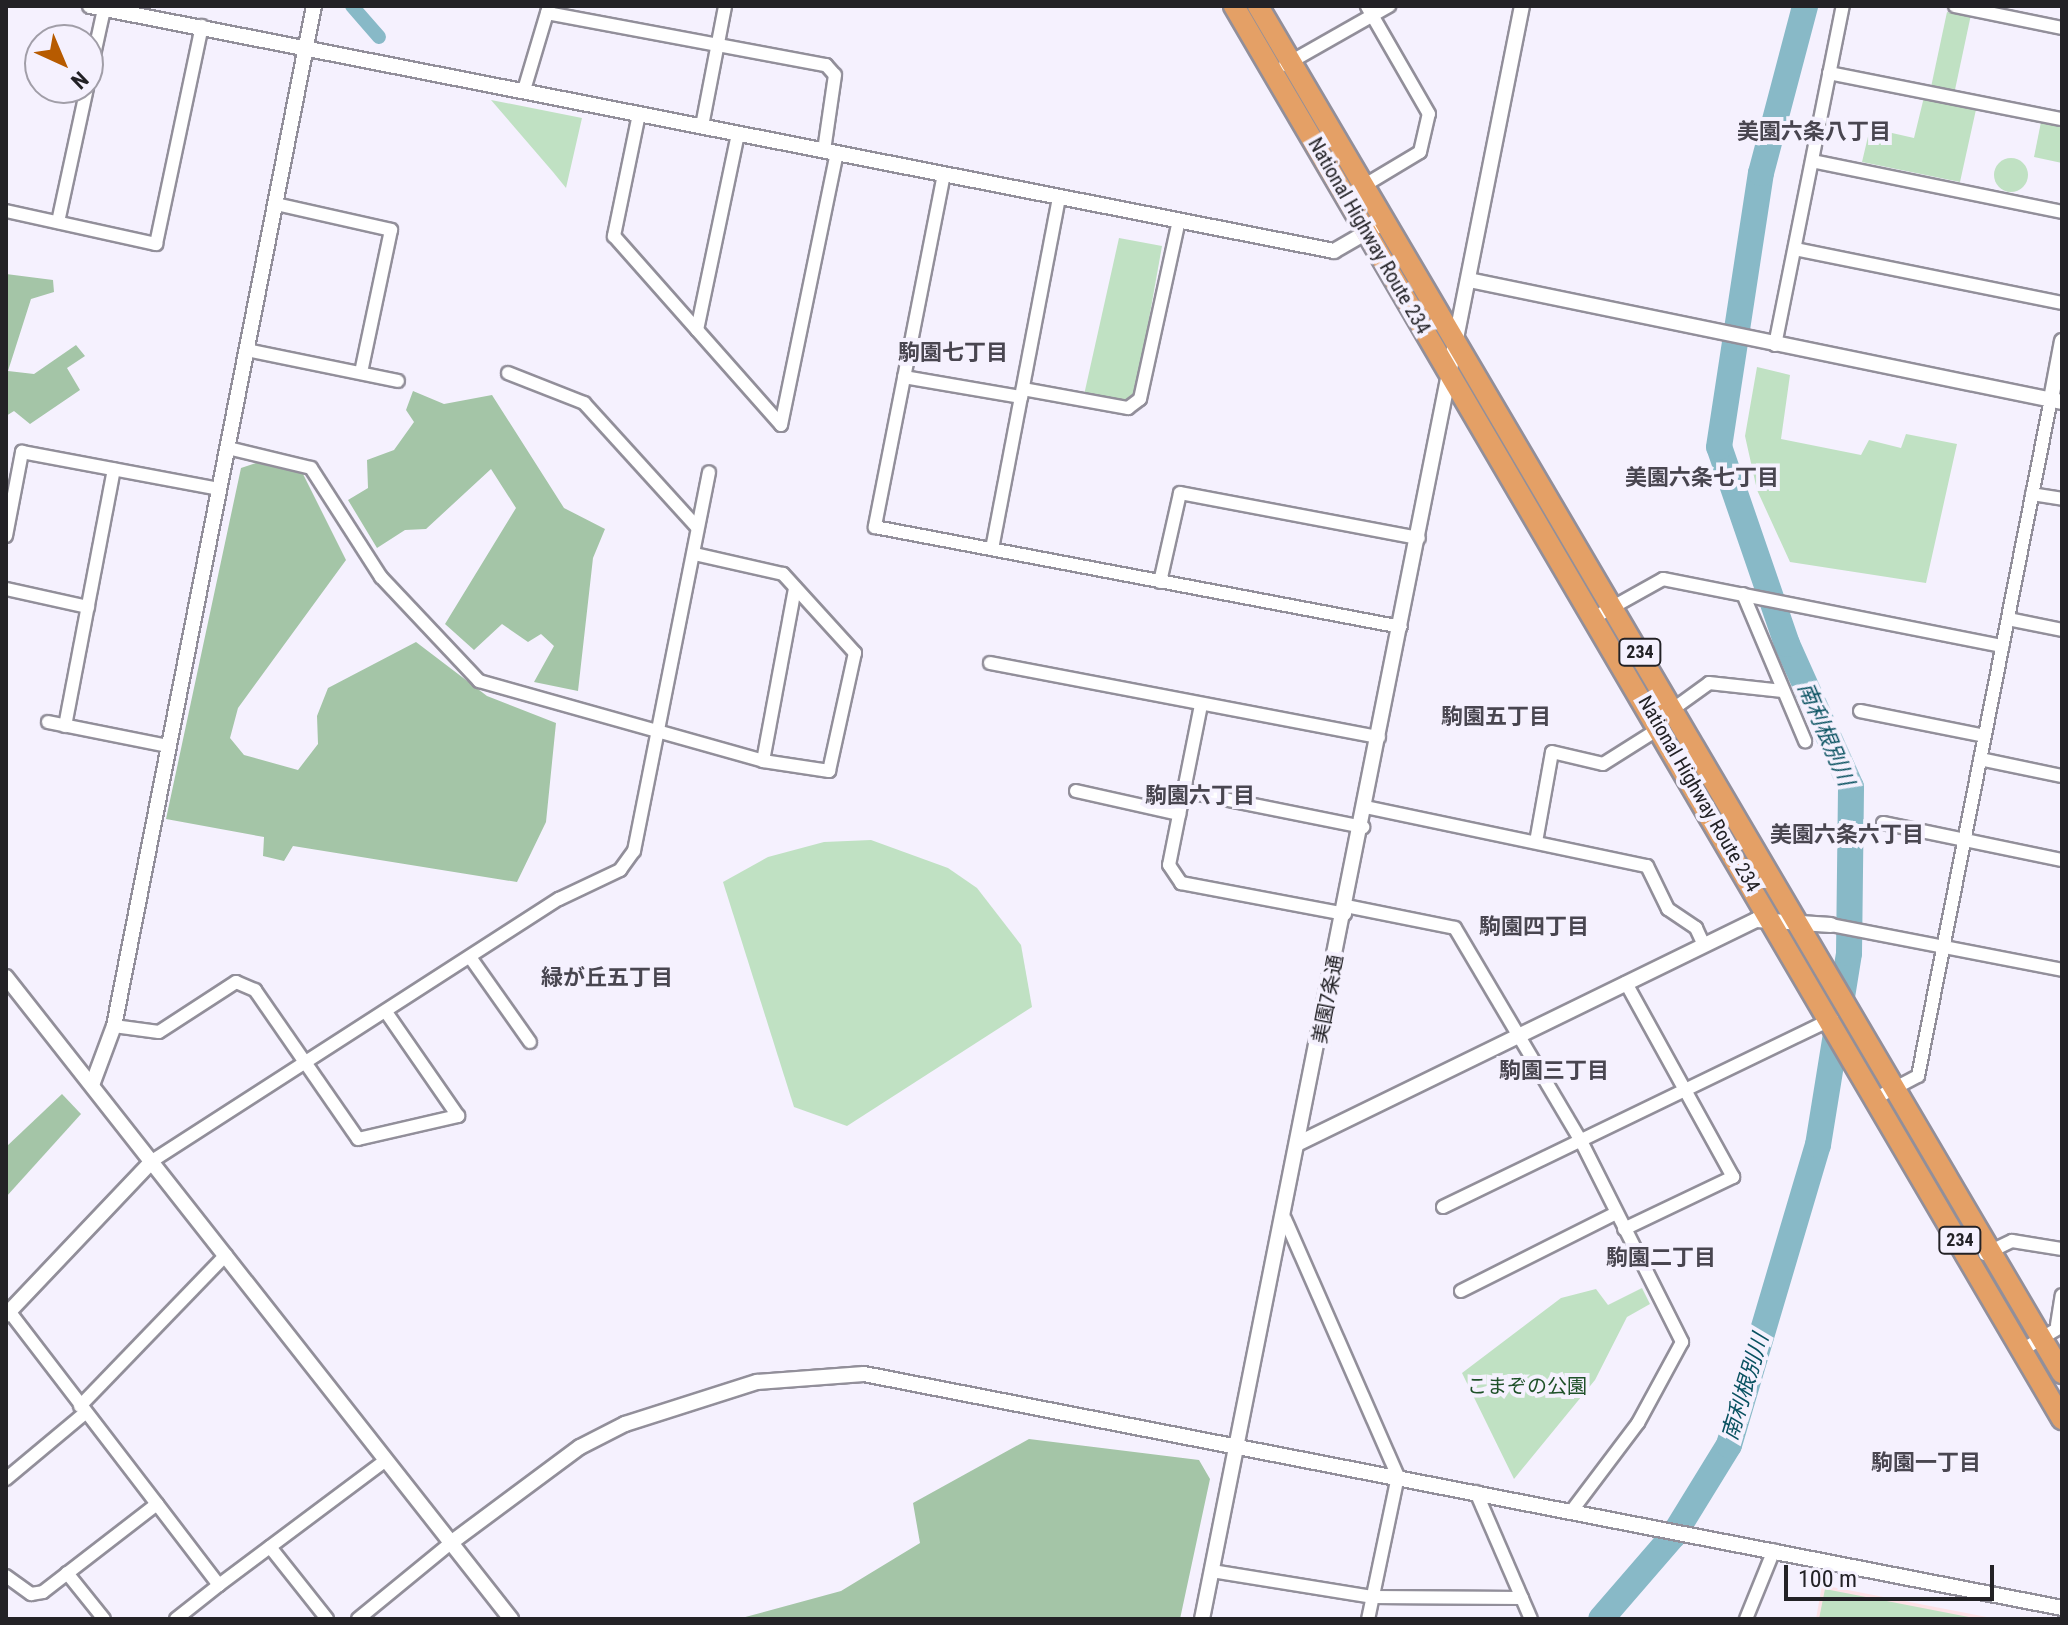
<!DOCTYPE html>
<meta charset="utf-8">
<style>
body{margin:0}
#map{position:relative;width:2068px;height:1625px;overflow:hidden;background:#f5f1fe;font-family:"Roboto Condensed","Noto Sans JP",sans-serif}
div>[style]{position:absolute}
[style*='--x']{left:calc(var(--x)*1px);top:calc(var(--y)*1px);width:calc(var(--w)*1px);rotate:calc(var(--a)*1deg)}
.education>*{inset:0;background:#fde2e7}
.green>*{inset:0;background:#c0e1c3;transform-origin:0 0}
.round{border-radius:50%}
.forest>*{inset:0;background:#a4c5a7}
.canal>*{height:14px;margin:-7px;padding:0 7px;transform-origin:7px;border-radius:7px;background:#88b9c7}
.river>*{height:26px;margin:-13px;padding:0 13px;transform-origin:13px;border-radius:13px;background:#88b9c7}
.roads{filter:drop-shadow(2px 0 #928f9a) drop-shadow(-2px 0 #928f9a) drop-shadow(0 2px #928f9a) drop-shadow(0 -2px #928f9a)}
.minor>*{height:12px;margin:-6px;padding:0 6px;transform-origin:6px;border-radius:6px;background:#fff}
.tertiary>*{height:14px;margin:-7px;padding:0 7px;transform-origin:7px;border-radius:7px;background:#fff}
.trunk>*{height:20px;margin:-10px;padding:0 10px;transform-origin:10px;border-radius:10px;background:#e4a066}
span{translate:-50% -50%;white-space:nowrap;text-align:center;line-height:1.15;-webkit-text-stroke:8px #f5f1fe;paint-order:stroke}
.shield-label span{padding:2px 6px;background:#f5f1fe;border:2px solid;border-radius:6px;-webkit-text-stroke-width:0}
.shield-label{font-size:18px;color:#232226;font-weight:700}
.street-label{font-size:20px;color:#232226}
.park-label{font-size:20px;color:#1f5129}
.neighbourhood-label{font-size:22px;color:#494650;font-weight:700}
.water-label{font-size:22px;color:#095160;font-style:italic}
.frame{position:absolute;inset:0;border:8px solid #232226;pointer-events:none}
.north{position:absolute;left:24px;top:24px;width:80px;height:80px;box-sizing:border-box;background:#f5f1fe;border:2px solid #a19ea8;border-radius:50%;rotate:136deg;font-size:22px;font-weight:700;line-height:32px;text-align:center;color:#232226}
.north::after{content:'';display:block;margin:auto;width:28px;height:36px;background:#b75b00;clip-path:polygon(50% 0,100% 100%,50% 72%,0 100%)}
.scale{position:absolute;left:1784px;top:1565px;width:210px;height:36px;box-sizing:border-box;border:4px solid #232226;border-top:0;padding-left:10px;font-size:24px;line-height:28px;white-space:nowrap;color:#232226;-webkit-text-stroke:6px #f5f1fe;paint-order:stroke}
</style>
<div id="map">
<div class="education">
<div style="clip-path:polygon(1822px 1585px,1997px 1619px,1816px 1619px)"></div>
</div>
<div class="green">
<div style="left:1947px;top:12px;width:24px;height:75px;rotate:12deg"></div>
<div style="clip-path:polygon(1924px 97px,1977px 105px,1960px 182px,1862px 162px,1870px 128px,1914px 138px)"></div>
<div style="clip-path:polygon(491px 100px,582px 118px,566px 188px,553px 172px)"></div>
<div style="clip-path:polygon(2041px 122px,2062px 127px,2062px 163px,2034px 157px)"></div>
<div class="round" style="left:1994px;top:158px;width:34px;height:34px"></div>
<div style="clip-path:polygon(1119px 238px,1162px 246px,1136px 392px,1126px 402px,1084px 395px)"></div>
<div style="clip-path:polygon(1757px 367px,1790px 375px,1781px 439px,1861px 455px,1869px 440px,1901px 448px,1906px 434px,1957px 444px,1926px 583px,1790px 562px,1757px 490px,1745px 436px)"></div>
<div style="clip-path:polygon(871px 840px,948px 868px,977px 888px,1021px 945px,1032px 1007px,847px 1126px,794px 1107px,723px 882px,768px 857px,824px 842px)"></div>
<div style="clip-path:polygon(1642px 1288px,1650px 1304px,1627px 1317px,1595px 1380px,1514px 1479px,1462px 1373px,1561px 1298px,1596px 1289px,1608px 1305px)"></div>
<div style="clip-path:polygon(1825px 1589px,1979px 1619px,1819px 1619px)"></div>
</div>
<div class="forest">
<div style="clip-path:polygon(6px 274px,53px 280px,54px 292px,31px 299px,8px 371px,34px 374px,76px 345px,85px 356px,67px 368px,80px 390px,30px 424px,14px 411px,6px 416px)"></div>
<div style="clip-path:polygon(413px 391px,444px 404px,492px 395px,564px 508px,605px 529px,593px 558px,578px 691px,534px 682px,554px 646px,541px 634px,528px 642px,502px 624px,474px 650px,445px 624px,516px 508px,491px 469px,426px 529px,405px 530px,377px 548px,348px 500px,368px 488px,367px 460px,394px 450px,414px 422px,406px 410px)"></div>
<div style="clip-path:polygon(256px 463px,303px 474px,346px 560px,238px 708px,230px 738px,244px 755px,298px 770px,318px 744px,317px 716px,328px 688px,416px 642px,487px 696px,556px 723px,546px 822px,517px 882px,293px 846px,284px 861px,263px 856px,264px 837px,166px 819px,241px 468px)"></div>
<div style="clip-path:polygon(62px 1094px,81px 1114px,6px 1197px,6px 1147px)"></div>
<div style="clip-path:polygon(1029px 1439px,1199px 1460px,1210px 1479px,1180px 1619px,738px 1619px,841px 1591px,920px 1543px,913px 1503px)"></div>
</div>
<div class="canal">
<div style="--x:352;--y:6;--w:41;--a:48.9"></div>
</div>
<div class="river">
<div style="--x:1601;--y:1619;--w:110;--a:-49.1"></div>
<div style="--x:1673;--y:1536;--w:107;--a:-58.4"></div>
<div style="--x:1729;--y:1445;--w:313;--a:-73.5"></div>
<div style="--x:1818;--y:1145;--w:194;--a:-80.8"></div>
<div style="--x:1849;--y:953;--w:166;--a:-89.3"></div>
<div style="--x:1851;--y:787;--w:157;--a:-114.1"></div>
<div style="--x:1787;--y:644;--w:208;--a:-109"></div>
<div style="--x:1719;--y:447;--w:277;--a:-81.3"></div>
<div style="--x:1761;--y:173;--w:173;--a:-75.2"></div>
</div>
<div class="roads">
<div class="minor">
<div style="--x:1955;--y:6;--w:109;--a:11.6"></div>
<div style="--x:547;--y:13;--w:284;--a:10.6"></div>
<div style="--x:826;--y:65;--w:13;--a:48"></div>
<div style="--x:835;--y:75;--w:76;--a:98.3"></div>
<div style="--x:1285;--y:65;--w:120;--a:-29.6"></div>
<div style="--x:1829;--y:73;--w:237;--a:11.2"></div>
<div style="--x:88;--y:82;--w:75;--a:-77.6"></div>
<div style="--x:524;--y:90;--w:88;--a:-73.4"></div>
<div style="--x:639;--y:114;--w:125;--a:101.6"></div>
<div style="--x:614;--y:236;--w:252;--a:48.5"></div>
<div style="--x:702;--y:126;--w:122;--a:-79.1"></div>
<div style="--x:1812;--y:161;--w:255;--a:11.5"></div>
<div style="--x:944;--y:174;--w:360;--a:101.1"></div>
<div style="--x:875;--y:527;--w:535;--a:10.76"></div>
<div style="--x:1365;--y:185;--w:64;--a:-31"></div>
<div style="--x:1420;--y:152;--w:39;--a:-77"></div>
<div style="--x:1429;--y:114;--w:125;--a:-119.9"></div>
<div style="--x:276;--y:204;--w:118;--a:12.7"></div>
<div style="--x:391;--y:230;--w:145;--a:101.9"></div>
<div style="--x:6;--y:211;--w:154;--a:12.4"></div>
<div style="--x:156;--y:244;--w:223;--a:-78.1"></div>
<div style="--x:58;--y:222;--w:137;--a:-77.8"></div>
<div style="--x:1795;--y:249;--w:272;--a:11.4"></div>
<div style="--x:697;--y:330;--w:200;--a:-78.2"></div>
<div style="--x:1775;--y:345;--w:346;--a:-78.7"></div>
<div style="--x:247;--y:350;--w:154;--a:11.6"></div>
<div style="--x:508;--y:373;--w:82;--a:21.5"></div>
<div style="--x:584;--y:403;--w:168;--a:47.7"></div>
<div style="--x:904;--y:377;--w:119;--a:9.7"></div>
<div style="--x:1023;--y:389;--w:107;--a:10.3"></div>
<div style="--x:1128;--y:408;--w:15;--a:-37"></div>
<div style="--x:1140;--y:399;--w:183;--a:-77.7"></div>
<div style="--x:781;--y:425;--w:278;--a:-78.4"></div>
<div style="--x:228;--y:448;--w:85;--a:13.5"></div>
<div style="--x:311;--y:468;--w:130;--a:57.3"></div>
<div style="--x:381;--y:577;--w:143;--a:46.7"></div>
<div style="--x:479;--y:681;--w:295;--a:15.7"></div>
<div style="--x:763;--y:761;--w:67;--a:8.6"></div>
<div style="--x:829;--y:771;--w:121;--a:-77.6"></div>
<div style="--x:855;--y:653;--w:107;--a:-132.3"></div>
<div style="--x:783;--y:574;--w:90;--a:-167.2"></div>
<div style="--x:2032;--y:494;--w:30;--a:9"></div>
<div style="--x:6;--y:536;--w:86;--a:-79.2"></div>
<div style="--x:22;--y:452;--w:200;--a:10.6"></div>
<div style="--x:992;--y:549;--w:358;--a:-79.2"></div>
<div style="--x:1160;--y:582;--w:91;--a:-77.3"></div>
<div style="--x:1180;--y:493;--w:243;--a:10.7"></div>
<div style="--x:6;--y:589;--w:84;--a:12.4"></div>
<div style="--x:1743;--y:594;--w:160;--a:67.1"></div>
<div style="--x:1595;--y:617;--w:78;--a:-29.2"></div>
<div style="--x:1663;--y:579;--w:346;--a:11.2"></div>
<div style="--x:2008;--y:619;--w:55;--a:11.5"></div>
<div style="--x:990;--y:663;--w:396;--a:10.8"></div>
<div style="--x:1201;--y:705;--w:163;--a:101.3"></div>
<div style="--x:1169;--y:865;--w:22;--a:56"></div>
<div style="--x:1181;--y:883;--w:167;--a:10.7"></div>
<div style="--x:1860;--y:711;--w:127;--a:11.3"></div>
<div style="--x:1669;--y:712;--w:49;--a:-35.9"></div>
<div style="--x:1709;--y:683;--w:74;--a:6.2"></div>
<div style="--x:48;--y:722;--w:122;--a:11.3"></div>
<div style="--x:65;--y:726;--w:261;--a:-79.2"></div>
<div style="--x:1980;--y:759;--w:84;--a:11.7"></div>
<div style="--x:763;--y:761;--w:176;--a:-79.5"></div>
<div style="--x:1076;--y:791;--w:106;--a:12.6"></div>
<div style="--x:1184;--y:791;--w:183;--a:11.4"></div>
<div style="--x:1366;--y:807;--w:287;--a:11.9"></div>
<div style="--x:1647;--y:866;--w:48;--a:64"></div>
<div style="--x:1668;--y:909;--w:34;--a:34"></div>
<div style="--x:1696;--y:928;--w:19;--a:65"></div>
<div style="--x:1883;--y:823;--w:183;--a:11.7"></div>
<div style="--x:1536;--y:842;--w:91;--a:-79.9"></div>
<div style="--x:1552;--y:752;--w:52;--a:13.2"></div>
<div style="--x:1603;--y:764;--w:67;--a:-32.3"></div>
<div style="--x:1346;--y:906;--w:111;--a:11.4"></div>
<div style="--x:1455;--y:928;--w:247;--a:59.4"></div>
<div style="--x:1581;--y:1141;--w:225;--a:63.3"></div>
<div style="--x:1682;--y:1342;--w:92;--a:118.5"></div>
<div style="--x:1638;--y:1423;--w:111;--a:127"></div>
<div style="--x:1831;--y:925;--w:235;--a:11"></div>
<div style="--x:470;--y:957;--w:104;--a:54.8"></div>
<div style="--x:114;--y:1026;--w:45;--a:7.6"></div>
<div style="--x:159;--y:1032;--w:92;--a:-33"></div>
<div style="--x:236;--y:982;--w:21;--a:23"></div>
<div style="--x:255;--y:990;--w:181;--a:55.3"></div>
<div style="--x:358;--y:1139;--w:103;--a:-13"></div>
<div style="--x:458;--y:1116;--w:126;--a:-124.7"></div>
<div style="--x:1878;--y:1097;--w:45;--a:-27.7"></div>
<div style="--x:1918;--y:1076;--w:690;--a:-78.89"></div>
<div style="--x:152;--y:1161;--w:484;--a:-32.8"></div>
<div style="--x:559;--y:899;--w:68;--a:-25.4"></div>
<div style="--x:620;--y:870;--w:24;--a:-54"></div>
<div style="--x:634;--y:851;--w:386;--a:-78.8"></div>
<div style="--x:1443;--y:1207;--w:432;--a:-25.8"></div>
<div style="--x:1285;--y:1219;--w:281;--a:66.3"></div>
<div style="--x:1398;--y:1476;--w:146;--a:101.8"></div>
<div style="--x:1624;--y:1229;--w:121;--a:-25.5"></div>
<div style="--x:1733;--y:1177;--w:222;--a:-118.9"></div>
<div style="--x:1985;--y:1254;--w:30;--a:-26"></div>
<div style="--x:2012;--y:1241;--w:51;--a:9.1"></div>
<div style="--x:1461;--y:1291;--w:174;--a:-26.7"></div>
<div style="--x:2057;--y:1325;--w:30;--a:-81"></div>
<div style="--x:2022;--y:1350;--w:47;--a:-31"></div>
<div style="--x:80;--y:1406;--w:210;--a:-46"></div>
<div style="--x:6;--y:1479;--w:103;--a:-39.9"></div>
<div style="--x:1476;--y:1492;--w:138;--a:66.6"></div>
<div style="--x:157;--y:1504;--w:102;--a:52.6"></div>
<div style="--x:219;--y:1585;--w:209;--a:-36.8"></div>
<div style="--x:270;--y:1547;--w:92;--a:51.6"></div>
<div style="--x:1212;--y:1571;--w:162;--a:9.2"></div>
<div style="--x:1372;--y:1597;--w:150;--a:0.4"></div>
<div style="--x:67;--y:1573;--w:59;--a:51.2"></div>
<div style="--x:6;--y:1576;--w:31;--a:36"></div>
<div style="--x:31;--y:1594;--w:12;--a:-9"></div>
<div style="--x:43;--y:1592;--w:144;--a:-37.7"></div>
<div style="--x:157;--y:1504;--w:243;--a:-127.5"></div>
<div style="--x:176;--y:1619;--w:55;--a:-38.3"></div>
<div style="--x:358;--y:1619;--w:122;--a:-39.3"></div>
<div style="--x:1746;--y:1619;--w:74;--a:-67.9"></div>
</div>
<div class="tertiary">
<div style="--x:90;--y:6;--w:1268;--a:11.14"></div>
<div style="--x:1334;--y:251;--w:60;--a:-30"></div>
<div style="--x:1469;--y:280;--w:605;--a:11.63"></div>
<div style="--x:2051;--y:399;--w:59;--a:-79.3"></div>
<div style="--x:6;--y:977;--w:817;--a:51.81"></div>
<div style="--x:92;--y:1085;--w:63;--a:-69.6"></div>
<div style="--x:114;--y:1026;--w:1039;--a:-78.91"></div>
<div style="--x:1299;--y:1143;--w:509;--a:-26.01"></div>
<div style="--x:1756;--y:920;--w:75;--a:3.8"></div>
<div style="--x:6;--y:1315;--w:212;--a:-46.5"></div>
<div style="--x:452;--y:1542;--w:159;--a:-36.6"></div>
<div style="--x:580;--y:1447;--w:51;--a:-27.1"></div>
<div style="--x:625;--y:1424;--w:139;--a:-17.7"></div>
<div style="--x:757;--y:1382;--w:107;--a:-4.3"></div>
<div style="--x:864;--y:1374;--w:1221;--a:11.05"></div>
<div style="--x:1202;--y:1619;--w:1644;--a:-78.78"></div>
</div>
<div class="trunk">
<div style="--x:1234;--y:6;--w:1638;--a:59.63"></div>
<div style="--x:1258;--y:6;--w:1586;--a:59.54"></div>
</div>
</div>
<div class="shield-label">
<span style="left:1640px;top:652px">234</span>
<span style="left:1960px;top:1240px">234</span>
</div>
<div class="street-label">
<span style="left:1369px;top:236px;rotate:60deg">National Highway Route 234</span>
<span style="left:1699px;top:794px;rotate:60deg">National Highway Route 234</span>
<span style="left:1328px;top:999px;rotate:-79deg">美園7条通</span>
</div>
<div class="park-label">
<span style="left:1527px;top:1386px">こまぞの公園</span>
</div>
<div class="neighbourhood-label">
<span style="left:1814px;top:132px">美園六条八丁目</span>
<span style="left:953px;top:353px">駒園七丁目</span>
<span style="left:1702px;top:478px">美園六条七丁目</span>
<span style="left:1496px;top:717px">駒園五丁目</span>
<span style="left:1200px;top:796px">駒園六丁目</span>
<span style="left:1847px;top:835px">美園六条六丁目</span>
<span style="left:1534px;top:927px">駒園四丁目</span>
<span style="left:607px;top:978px">緑が丘五丁目</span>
<span style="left:1554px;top:1071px">駒園三丁目</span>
<span style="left:1661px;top:1258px">駒園二丁目</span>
<span style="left:1926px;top:1463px">駒園一丁目</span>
</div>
<div class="water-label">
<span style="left:1826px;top:734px;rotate:67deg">南利根別川</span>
<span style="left:1745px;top:1387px;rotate:-73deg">南利根別川</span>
</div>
<div class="frame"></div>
<div class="north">N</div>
<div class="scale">100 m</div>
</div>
